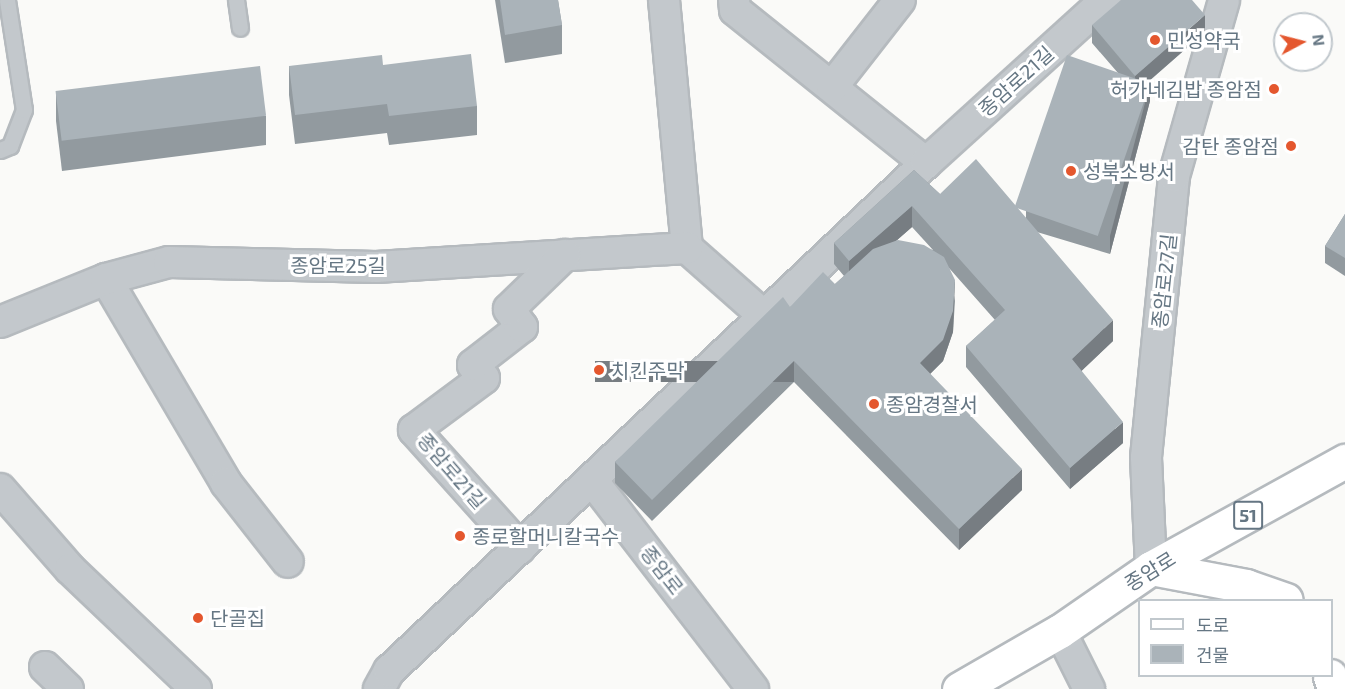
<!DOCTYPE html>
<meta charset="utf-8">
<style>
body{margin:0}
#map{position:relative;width:1345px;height:689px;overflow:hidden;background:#fafaf8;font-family:"Exo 2","Noto Sans KR",sans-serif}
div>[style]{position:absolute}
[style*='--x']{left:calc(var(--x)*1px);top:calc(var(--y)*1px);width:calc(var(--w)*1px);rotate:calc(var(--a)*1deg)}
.roads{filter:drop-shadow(2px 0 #b5babe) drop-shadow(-2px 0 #b5babe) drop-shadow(0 2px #b5babe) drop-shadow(0 -2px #b5babe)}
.lane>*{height:15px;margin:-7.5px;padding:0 7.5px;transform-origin:7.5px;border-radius:7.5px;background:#c3c8cc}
.street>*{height:30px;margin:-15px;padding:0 15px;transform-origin:15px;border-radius:15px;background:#c3c8cc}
.primary>*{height:33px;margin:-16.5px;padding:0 16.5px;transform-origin:16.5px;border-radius:16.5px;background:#fff}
.wall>*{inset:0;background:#929a9f}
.shaded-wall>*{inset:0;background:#777d82;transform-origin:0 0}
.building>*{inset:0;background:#aab3b9;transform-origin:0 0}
.dots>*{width:16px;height:16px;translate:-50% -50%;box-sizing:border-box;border:3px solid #fff;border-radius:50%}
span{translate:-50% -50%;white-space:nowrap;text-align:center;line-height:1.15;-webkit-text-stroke:6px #fff;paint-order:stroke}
.shield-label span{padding:2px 4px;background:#fff;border:2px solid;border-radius:4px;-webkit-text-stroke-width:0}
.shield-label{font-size:18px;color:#657683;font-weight:700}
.poi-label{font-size:20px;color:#657683}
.left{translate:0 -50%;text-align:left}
.right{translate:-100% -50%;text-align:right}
.street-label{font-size:20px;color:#657683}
.legend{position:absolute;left:1138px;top:599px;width:195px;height:78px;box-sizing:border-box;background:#fff;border:2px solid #c1c8cd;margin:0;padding:8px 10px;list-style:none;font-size:18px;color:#657683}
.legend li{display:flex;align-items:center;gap:12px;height:30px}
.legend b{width:30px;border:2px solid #c1c8cd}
.north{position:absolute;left:1273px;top:12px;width:60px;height:60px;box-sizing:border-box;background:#fff;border:2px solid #c1c8cd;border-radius:50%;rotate:83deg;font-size:16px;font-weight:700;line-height:24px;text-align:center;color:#657683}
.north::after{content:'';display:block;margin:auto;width:21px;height:27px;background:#e4572e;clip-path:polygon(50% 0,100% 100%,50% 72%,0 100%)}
</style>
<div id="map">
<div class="roads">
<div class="lane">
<div style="--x:236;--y:0;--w:28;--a:82"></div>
<div style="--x:0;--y:150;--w:11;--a:-22"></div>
<div style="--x:10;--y:146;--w:39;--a:-69"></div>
<div style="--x:24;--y:110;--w:111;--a:-98.8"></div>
</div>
<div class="street">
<div style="--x:664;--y:0;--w:249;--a:84.7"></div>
<div style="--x:687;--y:248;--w:103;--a:41.4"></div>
<div style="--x:734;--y:0;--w:10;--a:84"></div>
<div style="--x:735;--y:10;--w:245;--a:38.7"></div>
<div style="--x:832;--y:87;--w:110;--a:-52"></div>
<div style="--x:106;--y:279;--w:237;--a:59.5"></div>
<div style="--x:226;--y:483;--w:100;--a:51.9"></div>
<div style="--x:0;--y:322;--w:114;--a:-22.1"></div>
<div style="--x:106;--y:279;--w:65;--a:-15.1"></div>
<div style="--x:169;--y:262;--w:207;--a:1.4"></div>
<div style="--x:376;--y:267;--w:312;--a:-3.5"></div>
<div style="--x:592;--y:480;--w:264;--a:52.4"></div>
<div style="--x:0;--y:489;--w:106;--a:48.8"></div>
<div style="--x:70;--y:569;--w:174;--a:43.6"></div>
<div style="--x:520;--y:548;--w:159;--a:-131.9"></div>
<div style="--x:414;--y:430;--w:87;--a:-36.6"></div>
<div style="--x:484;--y:378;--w:17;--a:-130"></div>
<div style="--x:473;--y:365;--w:62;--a:-37.8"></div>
<div style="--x:522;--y:327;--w:22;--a:-126"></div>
<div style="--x:509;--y:309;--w:78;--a:-44"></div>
<div style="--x:1151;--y:568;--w:111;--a:-92.6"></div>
<div style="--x:1146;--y:457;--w:282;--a:-84.3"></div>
<div style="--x:1174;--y:176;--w:183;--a:-74.1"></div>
<div style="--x:1060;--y:631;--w:65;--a:63.4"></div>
<div style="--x:45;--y:667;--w:32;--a:44"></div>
<div style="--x:379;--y:689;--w:21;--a:-61"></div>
<div style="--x:389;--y:671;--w:739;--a:-43.41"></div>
<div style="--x:926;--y:163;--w:243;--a:-42.2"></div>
</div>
<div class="primary">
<div style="--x:1151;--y:568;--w:97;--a:10.7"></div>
<div style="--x:1246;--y:586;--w:42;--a:19.3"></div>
<div style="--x:1330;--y:676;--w:14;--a:73"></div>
<div style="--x:959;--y:689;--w:116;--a:-29.9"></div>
<div style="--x:1060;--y:631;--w:111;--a:-34.7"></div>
<div style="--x:1151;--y:568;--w:222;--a:-28.9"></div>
</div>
</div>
<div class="wall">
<div style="clip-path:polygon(495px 0,558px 0,562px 25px,562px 54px,505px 63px)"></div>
<div style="clip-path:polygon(evenodd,1092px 25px,1205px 32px,1147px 83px,1150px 101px,1110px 254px,1037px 232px,1113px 341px,1081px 371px,1123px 443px,1070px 489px,966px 367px,966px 346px,995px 320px,949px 268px,955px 301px,953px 332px,943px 361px,930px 374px,1022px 490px,959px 550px,794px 382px,652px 521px,615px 483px,615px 462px,790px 307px,835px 284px,844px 276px,834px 264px,834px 243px,914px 170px,940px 194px,1026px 218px,1026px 211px,1118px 73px,1092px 43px,1092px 25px,912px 227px,933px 250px,896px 241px,912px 227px)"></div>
<div style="clip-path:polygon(383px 65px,477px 106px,477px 135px,389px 145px,387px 133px,295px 144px,289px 95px,289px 66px)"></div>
<div style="clip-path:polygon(56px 92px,266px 116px,266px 145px,62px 171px,56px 121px)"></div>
<div style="clip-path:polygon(1345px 214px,1345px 276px,1325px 263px,1325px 246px)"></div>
</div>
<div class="shaded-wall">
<div style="clip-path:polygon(1205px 15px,1205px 32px,1135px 93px,1135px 76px)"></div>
<div style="clip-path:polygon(1150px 84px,1150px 101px,1110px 254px,1110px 236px)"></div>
<div style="clip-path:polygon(912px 206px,912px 227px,849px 282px,849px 261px)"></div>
<div style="clip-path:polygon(955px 280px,953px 332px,943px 361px,920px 384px,920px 363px)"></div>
<div style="clip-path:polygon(1113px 320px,1113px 341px,1072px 380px,1072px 359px)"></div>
<div style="left:794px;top:361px;width:21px;height:199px;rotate:90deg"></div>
<div style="clip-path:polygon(1123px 422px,1123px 443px,1070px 489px,1070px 468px)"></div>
<div style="clip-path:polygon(1022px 469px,1022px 490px,959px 550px,959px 529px)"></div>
</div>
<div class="building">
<div style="clip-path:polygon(500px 0,558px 0,562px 25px,505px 35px)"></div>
<div style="clip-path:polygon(1121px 0,1192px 0,1205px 15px,1135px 76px,1092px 25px)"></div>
<div style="clip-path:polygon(471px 54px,477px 106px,389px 116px,387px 104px,295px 115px,289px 66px,382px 55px,383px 65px)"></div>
<div style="left:1067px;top:55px;width:88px;height:161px;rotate:19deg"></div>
<div style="left:260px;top:66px;width:50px;height:206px;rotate:83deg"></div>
<div style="clip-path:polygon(976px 159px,1113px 320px,1072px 359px,1123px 422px,1070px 468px,966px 346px,1005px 310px,912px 206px,849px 261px,834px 243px,914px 170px,940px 194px)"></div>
<div style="clip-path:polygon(1345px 214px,1345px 258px,1325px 246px)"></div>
<div style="clip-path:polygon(898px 240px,924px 245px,944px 257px,955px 280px,953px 311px,943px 340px,920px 363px,1022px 469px,959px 529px,794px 361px,652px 500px,615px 462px,783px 297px,790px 307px,823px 272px,835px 284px,873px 249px)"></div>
</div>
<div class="dots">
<div style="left:1155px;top:40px;background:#e4572e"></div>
<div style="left:1274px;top:89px;background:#e4572e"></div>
<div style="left:1291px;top:146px;background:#e4572e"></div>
<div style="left:1071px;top:171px;background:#e4572e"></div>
<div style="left:599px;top:370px;background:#e4572e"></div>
<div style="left:874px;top:404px;background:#e4572e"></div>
<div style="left:460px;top:536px;background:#e4572e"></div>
<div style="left:198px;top:618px;background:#e4572e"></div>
</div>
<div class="shield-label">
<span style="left:1248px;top:515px">51</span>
</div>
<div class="poi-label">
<span class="left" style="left:1167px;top:40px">민성약국</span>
<span class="right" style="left:1262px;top:89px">허가네김밥 종암점</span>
<span class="right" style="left:1279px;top:146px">감탄 종암점</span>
<span class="left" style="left:1083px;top:171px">성북소방서</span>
<span class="left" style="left:611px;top:370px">치킨주막</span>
<span class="left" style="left:886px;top:404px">종암경찰서</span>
<span class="left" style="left:472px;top:536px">종로할머니칼국수</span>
<span class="left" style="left:210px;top:618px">단골집</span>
</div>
<div class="street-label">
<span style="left:1016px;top:81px;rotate:-42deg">종암로21길</span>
<span style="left:338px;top:265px">종암로25길</span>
<span style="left:1164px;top:281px;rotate:-84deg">종암로27길</span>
<span style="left:452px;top:471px;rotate:49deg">종암로21길</span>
<span style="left:662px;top:570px;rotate:52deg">종암로</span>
<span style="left:1150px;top:571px;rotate:-32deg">종암로</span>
</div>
<ul class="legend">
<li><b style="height:8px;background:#fff"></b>도로</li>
<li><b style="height:16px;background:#aab3b9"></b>건물</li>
</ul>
<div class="north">N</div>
</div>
